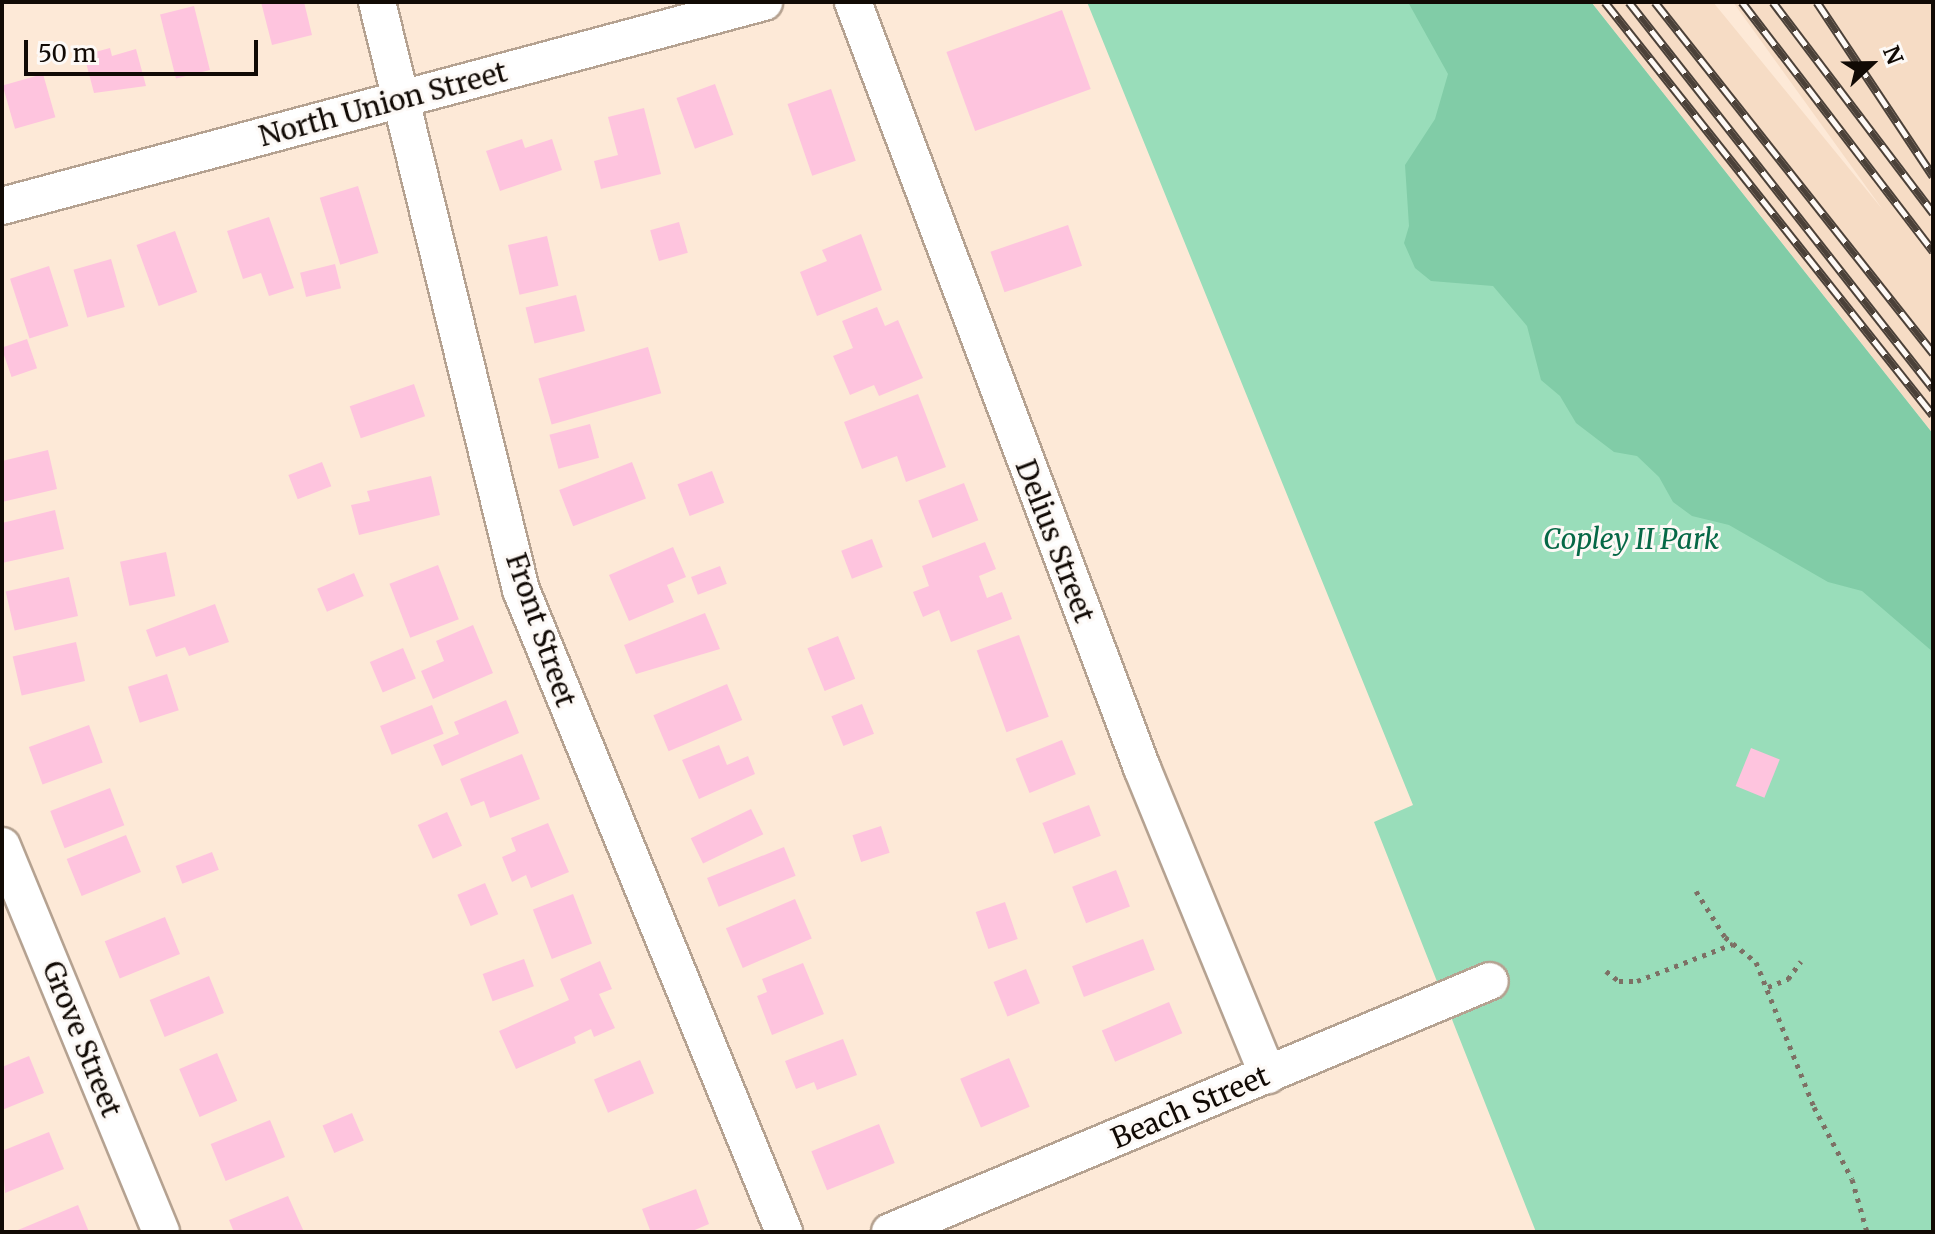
<!DOCTYPE html>
<style>
body{margin:0}
#map{position:relative;width:1935px;height:1234px;overflow:hidden;background:#fde9d7;font-family:Merriweather,serif}
div>[style]{position:absolute}
[style*='--x']{left:calc(var(--x)*1px);top:calc(var(--y)*1px);width:calc(var(--w)*1px);rotate:calc(var(--a)*1deg)}
.built>*{inset:0;background:#f6dcc5}
.green>*{inset:0;background:#99ddba}
.forest>*{inset:0;background:#81cca7}
.building>*{inset:0;background:#fec4de;transform-origin:0 0}
.path>*{height:5px;margin-top:-2.5px;transform-origin:0;background:repeating-linear-gradient(90deg,#7d7065 0 4px,transparent 0 10px)}
.roads{filter:drop-shadow(2px 0 #b5a291) drop-shadow(-2px 0 #b5a291) drop-shadow(0 2px #b5a291) drop-shadow(0 -2px #b5a291)}
.minor>*{height:36px;margin:-18px;padding:0 18px;transform-origin:18px;border-radius:18px;background:#fff}
.rail>*{height:9px;margin-top:-4.5px;transform-origin:0;background:repeating-linear-gradient(90deg,#fdf9f6 0 18px,#4b4139 0 36px);box-sizing:border-box;border-block:2px solid #4b4139}
span{translate:-50% -50%;white-space:nowrap;text-align:center;line-height:1.15;-webkit-text-stroke:6px #fdf9f6;paint-order:stroke}
.street-label{font-size:28px;color:#110a05}
.park-label{font-size:28px;color:#066846;font-style:italic}
.frame{position:absolute;inset:0;border:4px solid #110a05;pointer-events:none}
.north{position:absolute;left:1831px;top:24px;width:80px;height:80px;-webkit-text-stroke:6px #fdf9f6;paint-order:stroke;rotate:68deg;font-size:22px;font-weight:700;line-height:32px;text-align:center;color:#110a05}
.north::after{content:'';display:block;margin:auto;width:28px;height:36px;background:#110a05;clip-path:polygon(50% 0,100% 100%,50% 72%,0 100%)}
.scale{position:absolute;left:24px;top:40px;width:234px;height:36px;box-sizing:border-box;border:4px solid #110a05;border-top:0;padding-left:10px;font-size:24px;line-height:28px;white-space:nowrap;color:#110a05;-webkit-text-stroke:6px #fdf9f6;paint-order:stroke}
</style>
<div id="map">
<div class="built">
<div style="clip-path:polygon(1591px 2px,1713px 2px,1883px 210px,1733px 2px,1933px 2px,1933px 434px)"></div>
</div>
<div class="green">
<div style="clip-path:polygon(1087px 2px,1591px 2px,1933px 434px,1933px 1232px,1536px 1232px,1374px 822px,1413px 805px)"></div>
</div>
<div class="forest">
<div style="clip-path:polygon(1408px 2px,1591px 2px,1933px 434px,1933px 652px,1862px 591px,1828px 582px,1729px 525px,1692px 516px,1673px 502px,1659px 477px,1637px 456px,1614px 452px,1576px 423px,1560px 396px,1541px 380px,1527px 326px,1493px 286px,1431px 281px,1415px 268px,1404px 243px,1409px 226px,1405px 165px,1435px 119px,1448px 74px)"></div>
</div>
<div class="building">
<div style="clip-path:polygon(261px 2px,304px 2px,312px 35px,272px 45px)"></div>
<div style="left:194px;top:6px;width:66px;height:35px;rotate:76deg"></div>
<div style="left:1062px;top:10px;width:84px;height:123px;rotate:70deg"></div>
<div style="clip-path:polygon(110px 48px,112px 56px,136px 49px,146px 86px,94px 93px,84px 55px)"></div>
<div style="left:43px;top:74px;width:45px;height:42px;rotate:74deg"></div>
<div style="left:715px;top:84px;width:54px;height:41px;rotate:70deg"></div>
<div style="left:831px;top:89px;width:76px;height:46px;rotate:71deg"></div>
<div style="clip-path:polygon(644px 108px,661px 174px,601px 189px,594px 161px,618px 155px,608px 117px)"></div>
<div style="clip-path:polygon(522px 139px,525px 148px,552px 139px,562px 170px,500px 191px,486px 151px)"></div>
<div style="left:358px;top:186px;width:70px;height:40px;rotate:73deg"></div>
<div style="clip-path:polygon(269px 217px,294px 288px,269px 296px,261px 273px,243px 279px,227px 231px)"></div>
<div style="left:679px;top:222px;width:32px;height:30px;rotate:74deg"></div>
<div style="left:1068px;top:225px;width:43px;height:82px;rotate:71deg"></div>
<div style="left:175px;top:231px;width:65px;height:41px;rotate:70deg"></div>
<div style="clip-path:polygon(861px 234px,882px 290px,817px 316px,800px 272px,827px 261px,822px 250px)"></div>
<div style="left:547px;top:236px;width:51px;height:40px;rotate:77deg"></div>
<div style="left:111px;top:259px;width:50px;height:39px;rotate:74deg"></div>
<div style="left:335px;top:264px;width:25px;height:36px;rotate:76deg"></div>
<div style="left:49px;top:266px;width:63px;height:41px;rotate:72deg"></div>
<div style="left:576px;top:295px;width:37px;height:52px;rotate:76deg"></div>
<div style="clip-path:polygon(877px 307px,885px 326px,898px 320px,923px 378px,879px 396px,874px 385px,850px 395px,833px 356px,853px 348px,842px 321px)"></div>
<div style="left:27px;top:339px;width:31px;height:27px;rotate:71deg"></div>
<div style="left:648px;top:347px;width:48px;height:114px;rotate:74deg"></div>
<div style="left:414px;top:384px;width:34px;height:68px;rotate:71deg"></div>
<div style="clip-path:polygon(918px 394px,946px 467px,906px 482px,897px 456px,862px 469px,844px 422px)"></div>
<div style="left:590px;top:424px;width:35px;height:42px;rotate:75deg"></div>
<div style="clip-path:polygon(48px 450px,57px 489px,2px 502px,2px 461px)"></div>
<div style="left:322px;top:462px;width:26px;height:36px;rotate:69deg"></div>
<div style="left:632px;top:462px;width:39px;height:78px;rotate:69deg"></div>
<div style="left:712px;top:471px;width:34px;height:37px;rotate:69deg"></div>
<div style="clip-path:polygon(431px 476px,440px 515px,359px 535px,351px 505px,370px 501px,367px 491px)"></div>
<div style="left:964px;top:483px;width:40px;height:49px;rotate:69deg"></div>
<div style="clip-path:polygon(55px 510px,64px 549px,2px 563px,2px 523px)"></div>
<div style="left:872px;top:539px;width:30px;height:33px;rotate:69deg"></div>
<div style="clip-path:polygon(985px 542px,996px 569px,979px 576px,987px 598px,1002px 592px,1012px 619px,951px 642px,939px 610px,923px 617px,913px 592px,929px 586px,922px 566px)"></div>
<div style="clip-path:polygon(673px 547px,686px 577px,667px 585px,674px 602px,629px 621px,609px 575px)"></div>
<div style="left:166px;top:552px;width:45px;height:47px;rotate:78deg"></div>
<div style="left:438px;top:565px;width:58px;height:52px;rotate:69deg"></div>
<div style="left:720px;top:566px;width:19px;height:31px;rotate:69deg"></div>
<div style="left:354px;top:573px;width:25px;height:40px;rotate:67deg"></div>
<div style="left:69px;top:577px;width:40px;height:65px;rotate:77deg"></div>
<div style="clip-path:polygon(215px 604px,229px 642px,189px 656px,185px 647px,156px 657px,146px 630px)"></div>
<div style="clip-path:polygon(705px 613px,720px 649px,636px 674px,624px 645px)"></div>
<div style="clip-path:polygon(473px 625px,493px 673px,433px 699px,421px 671px,444px 661px,436px 641px)"></div>
<div style="left:1019px;top:635px;width:87px;height:45px;rotate:70deg"></div>
<div style="left:838px;top:636px;width:46px;height:33px;rotate:68deg"></div>
<div style="left:76px;top:642px;width:40px;height:65px;rotate:77deg"></div>
<div style="left:403px;top:648px;width:33px;height:36px;rotate:67deg"></div>
<div style="left:167px;top:674px;width:38px;height:41px;rotate:72deg"></div>
<div style="left:727px;top:684px;width:39px;height:80px;rotate:67deg"></div>
<div style="clip-path:polygon(506px 700px,519px 733px,442px 766px,433px 745px,459px 734px,454px 722px)"></div>
<div style="left:862px;top:704px;width:32px;height:33px;rotate:68deg"></div>
<div style="left:432px;top:705px;width:31px;height:56px;rotate:68deg"></div>
<div style="left:89px;top:725px;width:40px;height:64px;rotate:70deg"></div>
<div style="left:1062px;top:740px;width:37px;height:50px;rotate:68deg"></div>
<div style="clip-path:polygon(719px 745px,727px 765px,748px 756px,755px 774px,699px 799px,682px 760px)"></div>
<div style="left:1751px;top:748px;width:31px;height:41px;rotate:22deg"></div>
<div style="clip-path:polygon(522px 754px,540px 799px,490px 818px,484px 801px,471px 806px,460px 779px)"></div>
<div style="left:110px;top:788px;width:40px;height:64px;rotate:69deg"></div>
<div style="left:1089px;top:805px;width:33px;height:50px;rotate:69deg"></div>
<div style="left:751px;top:809px;width:28px;height:67px;rotate:64deg"></div>
<div style="left:447px;top:812px;width:37px;height:32px;rotate:66deg"></div>
<div style="clip-path:polygon(548px 823px,569px 872px,531px 888px,526px 875px,512px 882px,502px 857px,516px 851px,511px 838px)"></div>
<div style="left:881px;top:826px;width:28px;height:30px;rotate:72deg"></div>
<div style="left:126px;top:835px;width:40px;height:64px;rotate:68deg"></div>
<div style="left:784px;top:847px;width:31px;height:83px;rotate:68deg"></div>
<div style="left:212px;top:852px;width:19px;height:39px;rotate:69deg"></div>
<div style="left:1116px;top:870px;width:39px;height:47px;rotate:69deg"></div>
<div style="left:485px;top:883px;width:34px;height:30px;rotate:67deg"></div>
<div style="left:573px;top:894px;width:53px;height:43px;rotate:69deg"></div>
<div style="left:795px;top:899px;width:43px;height:75px;rotate:67deg"></div>
<div style="left:1005px;top:902px;width:39px;height:31px;rotate:71deg"></div>
<div style="left:165px;top:917px;width:40px;height:65px;rotate:68deg"></div>
<div style="left:1143px;top:939px;width:33px;height:76px;rotate:69deg"></div>
<div style="left:524px;top:959px;width:29px;height:44px;rotate:70deg"></div>
<div style="clip-path:polygon(600px 961px,612px 989px,599px 994px,615px 1028px,594px 1037px,591px 1029px,574px 1037px,576px 1043px,516px 1069px,499px 1031px,569px 1000px,560px 979px)"></div>
<div style="clip-path:polygon(803px 963px,824px 1014px,772px 1035px,757px 996px,767px 992px,762px 979px)"></div>
<div style="left:1026px;top:969px;width:37px;height:35px;rotate:68deg"></div>
<div style="left:209px;top:976px;width:40px;height:64px;rotate:68deg"></div>
<div style="left:1169px;top:1002px;width:34px;height:73px;rotate:67deg"></div>
<div style="clip-path:polygon(843px 1039px,857px 1075px,817px 1090px,814px 1082px,796px 1089px,785px 1061px)"></div>
<div style="left:217px;top:1053px;width:52px;height:41px;rotate:67deg"></div>
<div style="clip-path:polygon(29px 1056px,44px 1093px,2px 1110px,2px 1067px)"></div>
<div style="left:1009px;top:1058px;width:53px;height:53px;rotate:67deg"></div>
<div style="left:640px;top:1060px;width:36px;height:50px;rotate:67deg"></div>
<div style="left:352px;top:1113px;width:30px;height:32px;rotate:67deg"></div>
<div style="left:270px;top:1120px;width:40px;height:64px;rotate:68deg"></div>
<div style="left:879px;top:1124px;width:42px;height:73px;rotate:68deg"></div>
<div style="clip-path:polygon(49px 1132px,64px 1169px,5px 1193px,2px 1151px)"></div>
<div style="clip-path:polygon(696px 1189px,709px 1224px,690px 1232px,644px 1232px,650px 1230px,642px 1209px)"></div>
<div style="clip-path:polygon(288px 1196px,304px 1232px,234px 1232px,229px 1220px)"></div>
<div style="clip-path:polygon(78px 1205px,89px 1232px,19px 1232px,18px 1230px)"></div>
</div>
<div class="path">
<div style="--x:1696;--y:891;--w:54;--a:57.8"></div>
<div style="--x:1725;--y:937;--w:40;--a:39"></div>
<div style="--x:1756;--y:962;--w:156;--a:68.2"></div>
<div style="--x:1814;--y:1107;--w:81;--a:62.2"></div>
<div style="--x:1852;--y:1179;--w:55;--a:74.2"></div>
<div style="--x:1606;--y:971;--w:16;--a:38"></div>
<div style="--x:1619;--y:981;--w:18;--a:0"></div>
<div style="--x:1637;--y:981;--w:103;--a:-21.1"></div>
<div style="--x:1768;--y:987;--w:22;--a:-22"></div>
<div style="--x:1788;--y:979;--w:22;--a:-54"></div>
</div>
<div class="roads">
<div class="minor">
<div style="--x:377;--y:2;--w:605;--a:76.24"></div>
<div style="--x:521;--y:590;--w:694;--a:67.72"></div>
<div style="--x:853;--y:2;--w:819;--a:69.33"></div>
<div style="--x:1142;--y:768;--w:332;--a:67.7"></div>
<div style="--x:2;--y:206;--w:789;--a:-14.99"></div>
<div style="--x:2;--y:846;--w:417;--a:67.6"></div>
<div style="--x:890;--y:1232;--w:650;--a:-22.7"></div>
</div>
</div>
<div class="rail">
<div style="--x:1605;--y:2;--w:527;--a:51.54"></div>
<div style="--x:1629;--y:2;--w:492;--a:51.8"></div>
<div style="--x:1655;--y:2;--w:448;--a:51.6"></div>
<div style="--x:1742;--y:2;--w:314;--a:52.5"></div>
<div style="--x:1773;--y:2;--w:265;--a:52.8"></div>
<div style="--x:1817;--y:2;--w:209;--a:56.3"></div>
</div>
<div class="street-label">
<span style="left:383px;top:104px;rotate:-15deg">North Union Street</span>
<span style="left:1055px;top:541px;rotate:69deg">Delius Street</span>
<span style="left:541px;top:630px;rotate:71deg">Front Street</span>
<span style="left:82px;top:1039px;rotate:68deg">Grove Street</span>
<span style="left:1190px;top:1107px;rotate:-23deg">Beach Street</span>
</div>
<div class="park-label">
<span style="left:1631px;top:539px">Copley II Park</span>
</div>
<div class="frame"></div>
<div class="north">N</div>
<div class="scale">50 m</div>
</div>
